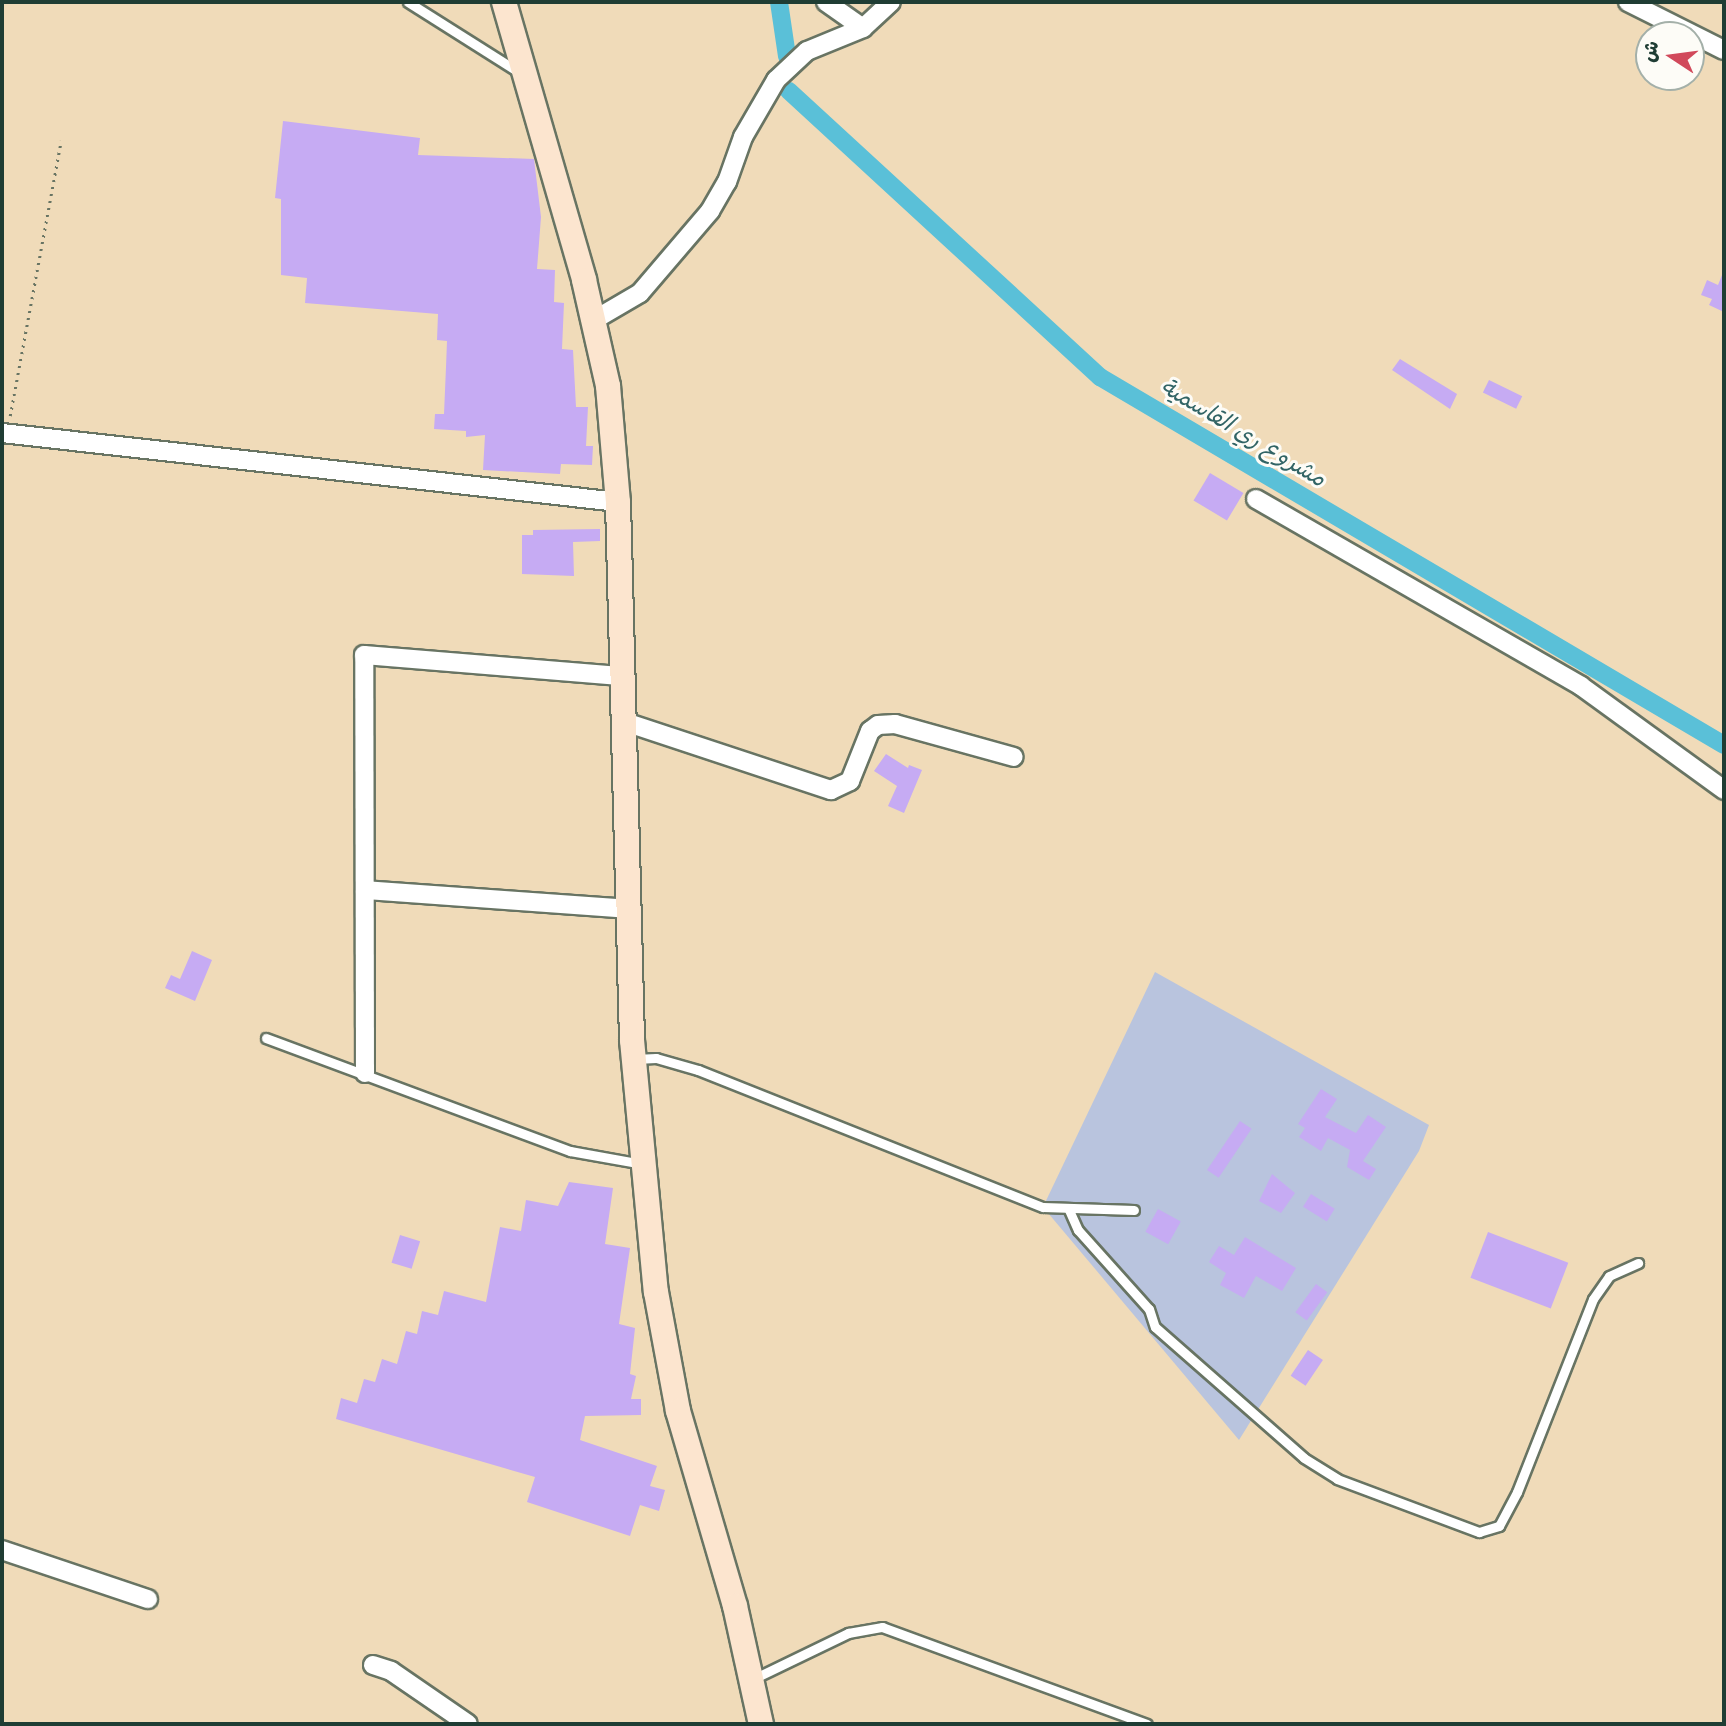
<!DOCTYPE html>
<meta charset="utf-8">
<style>
body{margin:0}
#map{position:relative;width:1726px;height:1726px;overflow:hidden;background:#f0dbb9;font-family:"Balsamiq Sans","Playpen Sans Arabic",sans-serif}
div>[style]{position:absolute}
[style*='--x']{left:calc(var(--x)*1px);top:calc(var(--y)*1px);width:calc(var(--w)*1px);rotate:calc(var(--a)*1deg)}
.industrial>*{inset:0;background:#b9c4de}
.canal>*{height:18px;margin:-9px;padding:0 9px;transform-origin:9px;border-radius:9px;background:#5ac0d8}
.building>*{inset:0;background:#c6abf3;transform-origin:0 0}
.path>*{height:2.5px;margin-top:-1.25px;transform-origin:0;background:repeating-linear-gradient(90deg,#687463 0 2px,transparent 0 7px)}
.roads{filter:drop-shadow(2px 0 #687463) drop-shadow(-2px 0 #687463) drop-shadow(0 2px #687463) drop-shadow(0 -2px #687463)}
.service>*{height:9px;margin:-4.5px;padding:0 4.5px;transform-origin:4.5px;border-radius:4.5px;background:#fff}
.minor>*{height:18px;margin:-9px;padding:0 9px;transform-origin:9px;border-radius:9px;background:#fff}
.secondary>*{height:24px;margin:-12px;padding:0 12px;transform-origin:12px;border-radius:12px;background:#fce5cf}
span{translate:-50% -50%;white-space:nowrap;text-align:center;line-height:1.15;-webkit-text-stroke:6px #fdfcf7;paint-order:stroke}
.water-label{font-size:23px;color:#316465;font-style:italic}
.frame{position:absolute;inset:0;border:4px solid #1f3d34;pointer-events:none}
.north{position:absolute;left:1635px;top:21px;width:70px;height:70px;box-sizing:border-box;background:#fdfcf7;border:2px solid #a4b0a9;border-radius:50%;rotate:283deg;font-size:19px;font-weight:700;line-height:28px;text-align:center;color:#1f3d34}
.north::after{content:'';display:block;margin:auto;width:24px;height:32px;background:#d1495b;clip-path:polygon(50% 0,100% 100%,50% 72%,0 100%)}
</style>
<div id="map">
<div class="industrial">
<div style="clip-path:polygon(1155px 972px,1429px 1125px,1419px 1151px,1239px 1440px,1043px 1207px)"></div>
</div>
<div class="canal">
<div style="--x:779;--y:2;--w:55;--a:81.6"></div>
<div style="--x:789;--y:91;--w:423;--a:42.6"></div>
<div style="--x:1100;--y:377;--w:724;--a:30.53"></div>
</div>
<div class="building">
<div style="clip-path:polygon(283px 121px,420px 138px,418px 155px,534px 159px,541px 217px,537px 269px,555px 270px,554px 302px,564px 303px,562px 349px,573px 350px,576px 407px,588px 407px,586px 446px,593px 446px,592px 465px,561px 464px,560px 474px,483px 470px,485px 435px,466px 437px,466px 431px,434px 429px,435px 414px,444px 414px,446px 367px,447px 341px,437px 340px,438px 314px,305px 303px,307px 278px,281px 275px,281px 199px,275px 198px)"></div>
<div style="clip-path:polygon(1724px 270px,1724px 312px,1709px 305px,1712px 299px,1701px 295px,1707px 280px,1718px 285px)"></div>
<div style="clip-path:polygon(1400px 359px,1457px 394px,1450px 409px,1392px 370px)"></div>
<div style="left:1489px;top:380px;width:37px;height:14px;rotate:26deg"></div>
<div style="left:1210px;top:473px;width:39px;height:32px;rotate:31deg"></div>
<div style="clip-path:polygon(600px 529px,600px 541px,573px 542px,574px 576px,522px 574px,522px 535px,533px 535px,533px 530px)"></div>
<div style="clip-path:polygon(886px 754px,908px 768px,909px 765px,922px 770px,904px 813px,888px 806px,897px 786px,874px 771px)"></div>
<div style="clip-path:polygon(192px 951px,212px 960px,195px 1001px,165px 988px,171px 975px,180px 979px)"></div>
<div style="clip-path:polygon(1321px 1089px,1337px 1099px,1325px 1117px,1356px 1133px,1368px 1115px,1386px 1127px,1363px 1161px,1376px 1169px,1369px 1180px,1347px 1167px,1350px 1150px,1328px 1138px,1321px 1151px,1299px 1137px,1305px 1128px,1298px 1124px)"></div>
<div style="left:1240px;top:1121px;width:14px;height:59px;rotate:34deg"></div>
<div style="clip-path:polygon(1272px 1174px,1295px 1193px,1281px 1213px,1259px 1201px)"></div>
<div style="clip-path:polygon(569px 1182px,613px 1188px,605px 1244px,630px 1248px,619px 1324px,635px 1328px,630px 1374px,636px 1376px,631px 1399px,641px 1399px,641px 1415px,585px 1416px,580px 1440px,657px 1466px,650px 1486px,665px 1490px,659px 1511px,640px 1505px,630px 1536px,527px 1502px,535px 1477px,336px 1419px,341px 1398px,357px 1403px,364px 1379px,375px 1382px,382px 1359px,397px 1364px,406px 1331px,417px 1334px,422px 1311px,438px 1315px,444px 1291px,486px 1302px,500px 1227px,521px 1231px,526px 1200px,558px 1206px)"></div>
<div style="left:1311px;top:1194px;width:28px;height:15px;rotate:32deg"></div>
<div style="left:1158px;top:1209px;width:26px;height:26px;rotate:29deg"></div>
<div style="left:1488px;top:1232px;width:86px;height:49px;rotate:21deg"></div>
<div style="left:400px;top:1235px;width:21px;height:29px;rotate:17deg"></div>
<div style="clip-path:polygon(1245px 1237px,1296px 1268px,1282px 1291px,1256px 1276px,1244px 1298px,1220px 1285px,1226px 1273px,1209px 1262px,1219px 1246px,1234px 1255px)"></div>
<div style="left:1316px;top:1284px;width:14px;height:35px;rotate:36deg"></div>
<div style="left:1308px;top:1350px;width:18px;height:31px;rotate:34deg"></div>
</div>
<div class="path">
<div style="--x:10;--y:416;--w:280;--a:-79.5"></div>
</div>
<div class="roads">
<div class="service">
<div style="--x:408;--y:2;--w:129;--a:32.3"></div>
<div style="--x:266;--y:1038;--w:324;--a:20.4"></div>
<div style="--x:570;--y:1151;--w:73;--a:10.2"></div>
<div style="--x:635;--y:1059;--w:21;--a:-3"></div>
<div style="--x:656;--y:1058;--w:44;--a:15.9"></div>
<div style="--x:698;--y:1070;--w:371;--a:21.7"></div>
<div style="--x:1043;--y:1207;--w:91;--a:1.9"></div>
<div style="--x:1069;--y:1210;--w:22;--a:66"></div>
<div style="--x:1078;--y:1230;--w:106;--a:48.1"></div>
<div style="--x:1149;--y:1309;--w:19;--a:72"></div>
<div style="--x:1155;--y:1327;--w:198;--a:41.3"></div>
<div style="--x:1304;--y:1458;--w:39;--a:32"></div>
<div style="--x:1337;--y:1479;--w:152;--a:20.5"></div>
<div style="--x:1479;--y:1532;--w:21;--a:-17"></div>
<div style="--x:1499;--y:1526;--w:38;--a:-62"></div>
<div style="--x:1517;--y:1492;--w:207;--a:-68.5"></div>
<div style="--x:1593;--y:1299;--w:28;--a:-55"></div>
<div style="--x:1609;--y:1276;--w:32;--a:-24"></div>
<div style="--x:753;--y:1679;--w:106;--a:-25.8"></div>
<div style="--x:848;--y:1633;--w:35;--a:-10"></div>
<div style="--x:882;--y:1627;--w:282;--a:20.1"></div>
</div>
<div class="minor">
<div style="--x:826;--y:2;--w:45;--a:35.1"></div>
<div style="--x:1628;--y:2;--w:107;--a:26.6"></div>
<div style="--x:594;--y:320;--w:53;--a:-30.4"></div>
<div style="--x:640;--y:293;--w:108;--a:-49.5"></div>
<div style="--x:710;--y:211;--w:34;--a:-60"></div>
<div style="--x:727;--y:182;--w:48;--a:-70.4"></div>
<div style="--x:743;--y:137;--w:66;--a:-59.9"></div>
<div style="--x:776;--y:80;--w:42;--a:-43.1"></div>
<div style="--x:807;--y:51;--w:61;--a:-22.3"></div>
<div style="--x:863;--y:28;--w:38;--a:-43"></div>
<div style="--x:2;--y:433;--w:620;--a:6.39"></div>
<div style="--x:1256;--y:499;--w:375;--a:29.9"></div>
<div style="--x:1581;--y:686;--w:177;--a:36"></div>
<div style="--x:625;--y:722;--w:217;--a:18.3"></div>
<div style="--x:831;--y:790;--w:21;--a:-25"></div>
<div style="--x:850;--y:781;--w:54;--a:-68.2"></div>
<div style="--x:870;--y:731;--w:10;--a:-37"></div>
<div style="--x:878;--y:725;--w:17;--a:-3"></div>
<div style="--x:895;--y:724;--w:123;--a:15.5"></div>
<div style="--x:365;--y:890;--w:264;--a:4.1"></div>
<div style="--x:365;--y:1073;--w:418;--a:-90.1"></div>
<div style="--x:364;--y:655;--w:257;--a:4.7"></div>
<div style="--x:2;--y:1550;--w:154;--a:18.6"></div>
<div style="--x:373;--y:1665;--w:19;--a:18"></div>
<div style="--x:391;--y:1671;--w:93;--a:34.5"></div>
</div>
<div class="secondary">
<div style="--x:504;--y:2;--w:289;--a:73.9"></div>
<div style="--x:584;--y:280;--w:109;--a:77.2"></div>
<div style="--x:608;--y:386;--w:116;--a:85.1"></div>
<div style="--x:618;--y:502;--w:538;--a:88.51"></div>
<div style="--x:632;--y:1040;--w:253;--a:84.6"></div>
<div style="--x:656;--y:1292;--w:121;--a:79.5"></div>
<div style="--x:678;--y:1411;--w:203;--a:73.7"></div>
<div style="--x:735;--y:1606;--w:121;--a:77.6"></div>
</div>
</div>
<div class="water-label">
<span style="left:1243px;top:433px;rotate:31deg">مشروع ري القاسمية</span>
</div>
<div class="frame"></div>
<div class="north">ش</div>
</div>
